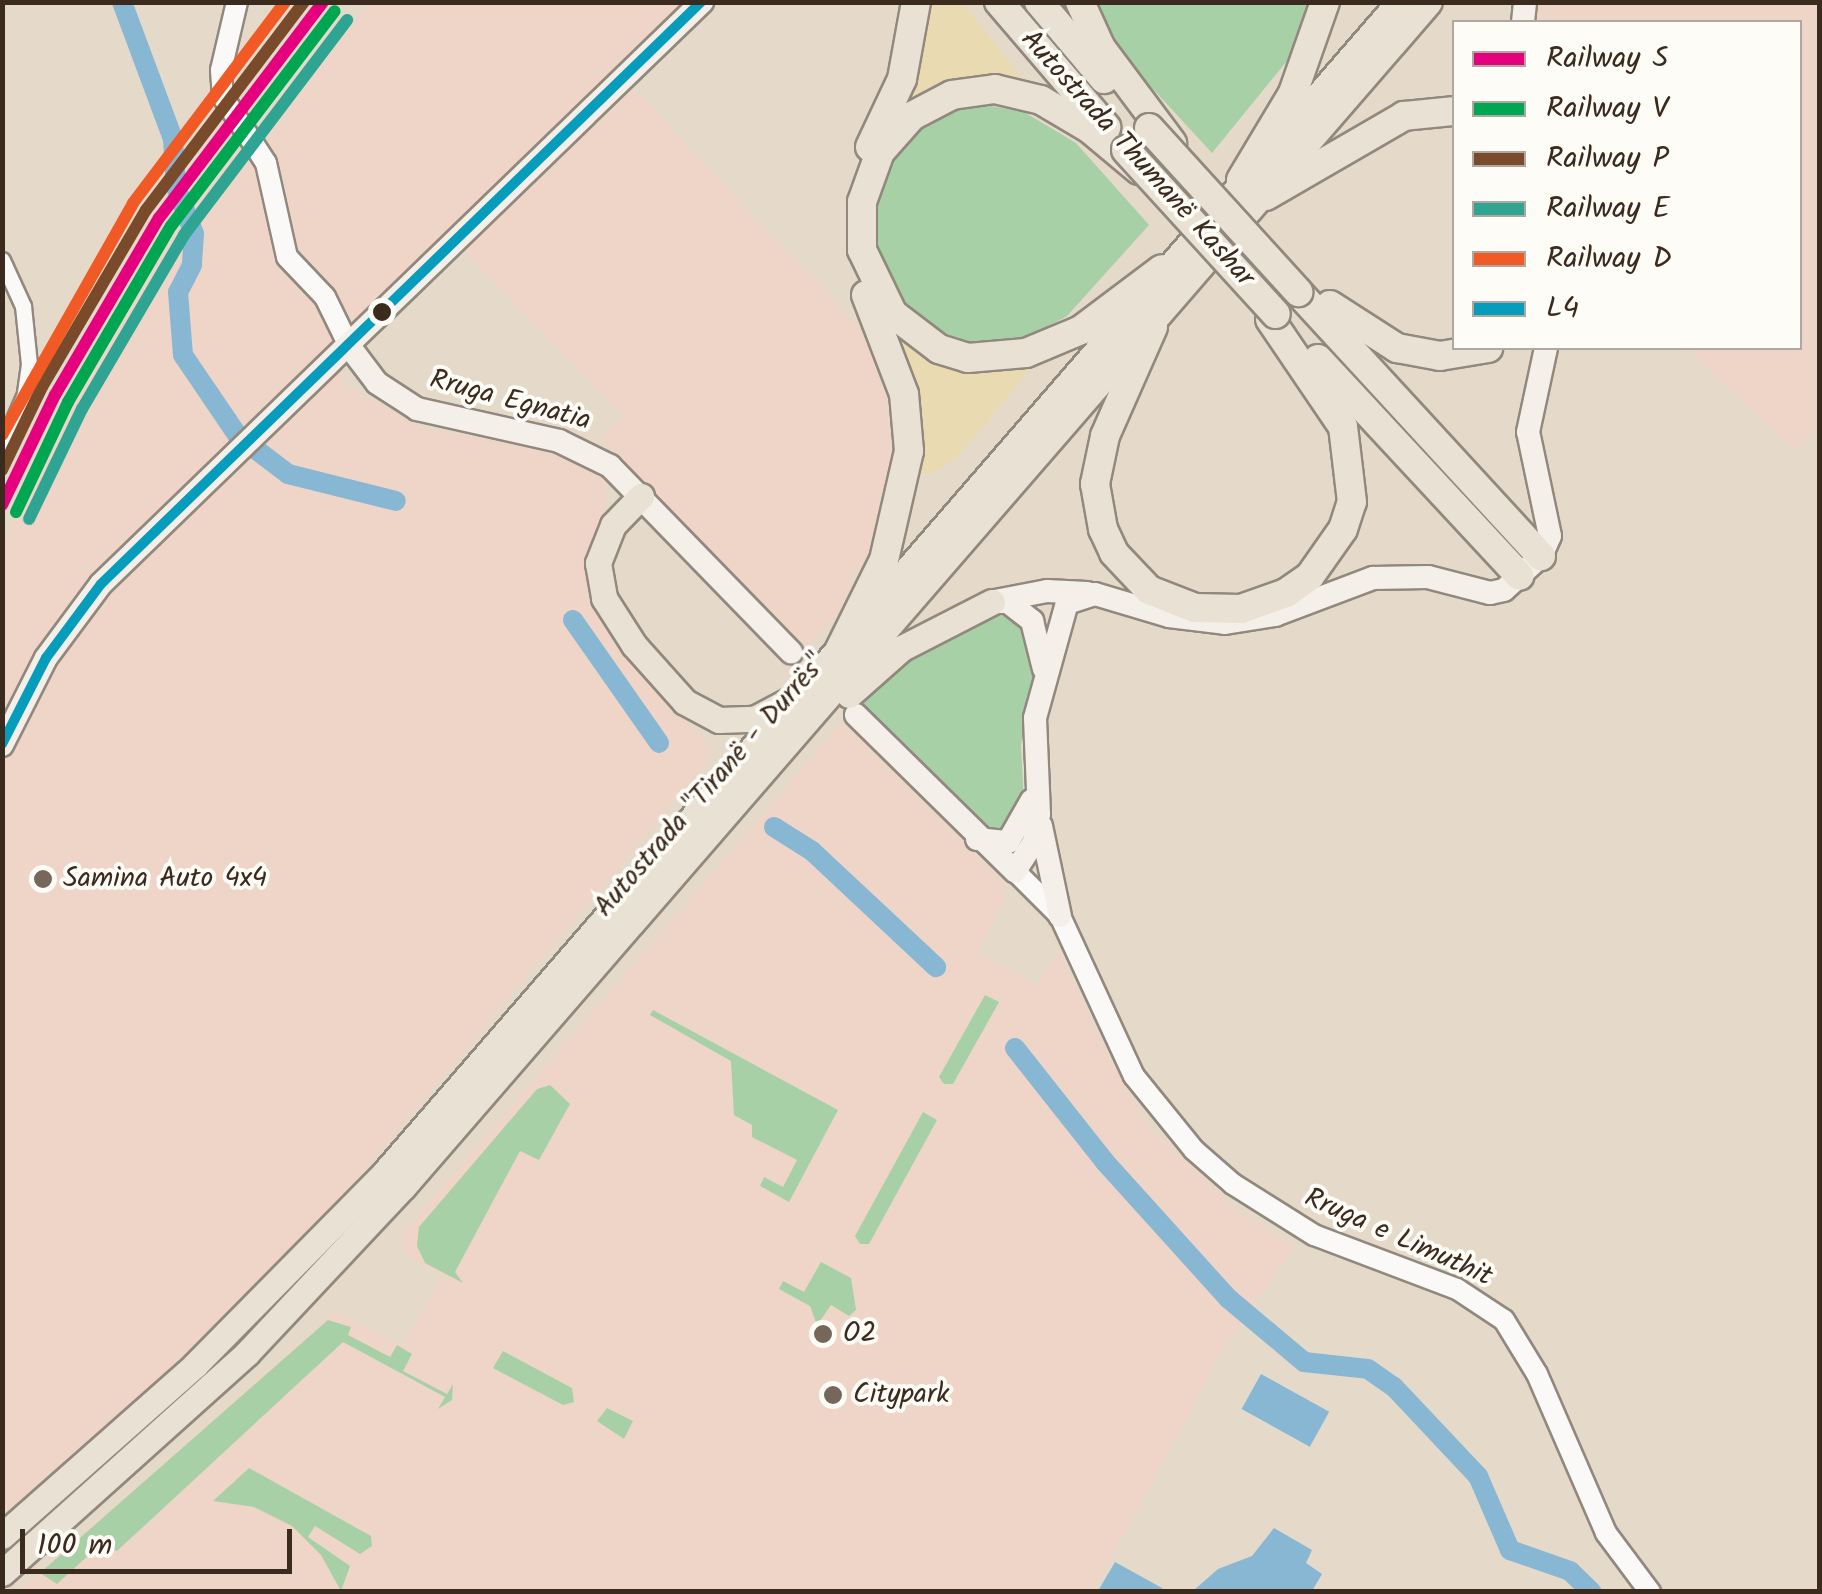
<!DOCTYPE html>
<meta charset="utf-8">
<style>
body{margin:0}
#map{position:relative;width:1822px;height:1594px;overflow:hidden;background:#e5d9c9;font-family:Kalam,sans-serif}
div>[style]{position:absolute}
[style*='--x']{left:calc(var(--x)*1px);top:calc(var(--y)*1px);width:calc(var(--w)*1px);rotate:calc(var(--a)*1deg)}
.built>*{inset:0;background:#efd5c8}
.green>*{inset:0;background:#a7d0a6}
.sand>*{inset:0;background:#eadab1}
.water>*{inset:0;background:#87b7d3;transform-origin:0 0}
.canal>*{height:20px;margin:-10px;padding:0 10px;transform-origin:10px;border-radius:10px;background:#87b7d3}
.roads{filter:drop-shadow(2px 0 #91887e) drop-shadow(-2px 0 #91887e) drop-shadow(0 2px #91887e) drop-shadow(0 -2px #91887e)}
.minor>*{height:15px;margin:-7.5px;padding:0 7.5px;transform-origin:7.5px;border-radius:7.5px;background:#fbf9f7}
.tertiary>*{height:20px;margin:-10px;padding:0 10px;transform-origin:10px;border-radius:10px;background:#fbf9f7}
.secondary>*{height:22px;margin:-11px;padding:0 11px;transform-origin:11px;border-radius:11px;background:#f4efe8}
.trunk>*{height:25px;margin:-12.5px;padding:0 12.5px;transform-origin:12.5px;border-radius:12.5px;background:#e9e1d4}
.motorway>*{height:28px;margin:-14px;padding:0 14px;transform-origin:14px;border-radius:14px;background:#e9e1d4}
.bridges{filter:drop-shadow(2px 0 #91887e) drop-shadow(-2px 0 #91887e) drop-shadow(0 2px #91887e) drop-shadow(0 -2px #91887e)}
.motorway-bridge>*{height:28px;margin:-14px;padding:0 14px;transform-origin:14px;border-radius:14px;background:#e9e1d4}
.bus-1>*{height:10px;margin:-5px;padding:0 5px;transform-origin:5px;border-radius:5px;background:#069cbc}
.rail-1>*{height:12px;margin:-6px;padding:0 6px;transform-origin:6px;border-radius:6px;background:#e5007d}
.rail-2>*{height:12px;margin:-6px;padding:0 6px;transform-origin:6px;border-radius:6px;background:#00a651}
.rail-3>*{height:12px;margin:-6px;padding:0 6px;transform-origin:6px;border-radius:6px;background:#7a4b2a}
.rail-4>*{height:12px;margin:-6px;padding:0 6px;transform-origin:6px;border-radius:6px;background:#2fa492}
.rail-5>*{height:12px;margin:-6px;padding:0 6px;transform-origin:6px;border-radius:6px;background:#f15a24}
.dots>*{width:28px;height:28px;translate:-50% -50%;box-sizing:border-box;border:5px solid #fdfcf7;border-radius:50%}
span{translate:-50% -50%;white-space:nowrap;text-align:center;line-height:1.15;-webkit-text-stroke:8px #fdfcf7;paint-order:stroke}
.street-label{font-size:28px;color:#3b2a1e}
.poi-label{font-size:28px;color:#3b2a1e}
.left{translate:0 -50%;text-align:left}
.frame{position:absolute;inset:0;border:5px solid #3b2a1e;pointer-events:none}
.legend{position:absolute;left:1452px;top:20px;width:350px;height:330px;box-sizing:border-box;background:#fdfcf7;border:2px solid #afa8a0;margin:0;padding:12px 18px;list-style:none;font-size:30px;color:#3b2a1e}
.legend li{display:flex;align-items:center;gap:20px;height:50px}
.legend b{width:50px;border:2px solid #afa8a0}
.scale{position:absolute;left:20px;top:1529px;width:272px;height:45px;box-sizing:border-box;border:5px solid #3b2a1e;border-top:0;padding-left:12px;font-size:30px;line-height:35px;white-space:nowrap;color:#3b2a1e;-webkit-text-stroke:8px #fdfcf7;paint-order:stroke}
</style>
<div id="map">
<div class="built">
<div style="clip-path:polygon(372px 3px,703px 3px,624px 79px,860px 328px,885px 387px,893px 451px,889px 497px,874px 549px,849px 579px,852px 596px,807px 647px,600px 438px,624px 416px,456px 243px,349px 346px,342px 383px,427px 430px,540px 444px,583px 458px,605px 481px,608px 501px,593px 549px,654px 681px,714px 753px,332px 1208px,160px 1384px,3px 1515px,2px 544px,102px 339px,236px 151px)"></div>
<div style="clip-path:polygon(1540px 3px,1819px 3px,1819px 426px,1795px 451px,1687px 348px,1800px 348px,1800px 22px,1537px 22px)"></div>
<div style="clip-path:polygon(842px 723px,1004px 884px,1005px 899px,978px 952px,1038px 985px,1058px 950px,1111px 1063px,1149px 1126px,1230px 1205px,1295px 1246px,1223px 1348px,1094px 1591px,17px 1592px,336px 1311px,402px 1345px,443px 1276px,407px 1256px,401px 1235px)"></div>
</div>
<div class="green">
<div style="clip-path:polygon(1095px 3px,1314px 3px,1291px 56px,1212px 153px,1130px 64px)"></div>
<div style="clip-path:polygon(992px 106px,1024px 112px,1076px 143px,1149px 225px,1067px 316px,1023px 341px,978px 344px,932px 329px,892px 292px,874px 238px,874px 210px,880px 183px,913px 130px,965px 107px)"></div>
<div style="clip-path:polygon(1004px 611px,1027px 628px,1035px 674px,1021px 745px,1024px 804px,1001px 831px,982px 828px,859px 702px,917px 651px)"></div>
<div style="clip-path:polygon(985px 995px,999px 1002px,953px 1084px,944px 1084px,939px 1077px)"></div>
<div style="clip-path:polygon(653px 1010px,838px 1110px,789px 1202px,760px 1186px,764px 1177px,783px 1187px,797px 1160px,752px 1137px,752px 1125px,734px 1115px,731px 1061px,650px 1015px)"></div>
<div style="clip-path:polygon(550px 1085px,570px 1104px,539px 1160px,520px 1151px,455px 1272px,463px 1283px,425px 1263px,417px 1246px,419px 1227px,537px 1089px)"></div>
<div style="clip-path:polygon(923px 1112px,937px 1120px,869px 1244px,860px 1244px,855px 1236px)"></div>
<div style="clip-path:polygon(821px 1262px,851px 1278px,856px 1310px,849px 1316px,831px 1305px,817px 1325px,810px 1306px,779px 1289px,783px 1281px,804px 1292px)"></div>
<div style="clip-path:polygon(328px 1320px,351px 1327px,348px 1335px,390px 1357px,397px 1345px,412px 1354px,403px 1371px,447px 1394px,453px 1384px,452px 1400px,438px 1409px,445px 1397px,343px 1342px,117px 1551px,103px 1542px,57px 1584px,40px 1573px)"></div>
<div style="clip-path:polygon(503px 1351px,572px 1388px,574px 1402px,563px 1405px,493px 1368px)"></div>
<div style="clip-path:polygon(607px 1408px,633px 1421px,624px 1439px,597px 1421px)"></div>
<div style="clip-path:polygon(249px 1468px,371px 1536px,372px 1546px,360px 1554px,315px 1526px,308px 1537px,350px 1566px,341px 1591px,321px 1555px,292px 1526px,254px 1507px,213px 1501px)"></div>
</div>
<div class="sand">
<div style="clip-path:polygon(925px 3px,963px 3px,1026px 84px,904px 107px)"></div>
<div style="clip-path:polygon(892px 327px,1037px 361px,958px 457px,931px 474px,921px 473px)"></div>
</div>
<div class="water">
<div style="left:1261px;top:1374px;width:78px;height:40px;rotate:29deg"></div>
<div style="clip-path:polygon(1274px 1528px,1312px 1550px,1306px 1563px,1322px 1574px,1312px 1591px,1193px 1591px,1218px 1569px,1252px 1556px)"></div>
<div style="clip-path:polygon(1115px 1562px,1162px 1588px,1161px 1591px,1098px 1591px)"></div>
</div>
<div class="canal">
<div style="--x:122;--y:2;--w:146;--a:69.6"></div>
<div style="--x:173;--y:139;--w:48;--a:86.4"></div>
<div style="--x:176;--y:187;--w:50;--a:69"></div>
<div style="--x:194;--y:234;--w:31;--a:94"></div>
<div style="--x:192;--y:265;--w:30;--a:117"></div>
<div style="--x:178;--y:292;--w:63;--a:85.5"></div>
<div style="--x:183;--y:355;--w:98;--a:55.8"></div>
<div style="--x:238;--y:436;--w:63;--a:37.2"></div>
<div style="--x:288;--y:474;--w:111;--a:14"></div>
<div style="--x:573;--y:620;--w:150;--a:55"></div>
<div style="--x:774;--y:827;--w:45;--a:32.3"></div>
<div style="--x:812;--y:851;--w:170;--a:43.1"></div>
<div style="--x:1015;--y:1048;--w:145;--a:51.7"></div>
<div style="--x:1105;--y:1162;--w:185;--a:47.9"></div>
<div style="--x:1229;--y:1299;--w:98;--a:40"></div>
<div style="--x:1304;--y:1362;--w:64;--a:6.2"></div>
<div style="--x:1368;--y:1369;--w:32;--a:35"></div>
<div style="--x:1394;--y:1387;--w:122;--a:46.7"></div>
<div style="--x:1478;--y:1476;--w:81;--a:66.6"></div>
<div style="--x:1510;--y:1550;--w:64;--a:19.3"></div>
<div style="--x:1570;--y:1571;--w:30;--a:44"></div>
</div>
<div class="roads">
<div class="minor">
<div style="--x:2;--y:260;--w:51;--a:65.5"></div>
<div style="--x:23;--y:306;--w:58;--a:84.1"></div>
<div style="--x:29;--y:364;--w:30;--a:98"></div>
<div style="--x:25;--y:394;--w:58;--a:113.5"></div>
</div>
<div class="tertiary">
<div style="--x:237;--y:2;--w:70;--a:103.2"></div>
<div style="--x:221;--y:70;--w:27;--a:86"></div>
<div style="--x:223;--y:97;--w:79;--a:56.9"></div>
<div style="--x:266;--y:163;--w:96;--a:77.4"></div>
<div style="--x:287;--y:257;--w:55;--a:46.5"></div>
<div style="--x:325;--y:297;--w:55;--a:63.9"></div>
<div style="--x:1015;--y:871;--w:64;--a:45"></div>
<div style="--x:1060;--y:916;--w:176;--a:65.2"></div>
<div style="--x:1134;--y:1076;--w:95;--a:51"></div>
<div style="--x:1194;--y:1150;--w:52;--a:41.1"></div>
<div style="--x:1233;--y:1184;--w:96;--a:32.2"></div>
<div style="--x:1314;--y:1235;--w:153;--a:20.7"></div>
<div style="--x:1457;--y:1289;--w:56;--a:33.4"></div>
<div style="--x:1504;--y:1320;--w:63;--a:58.6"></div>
<div style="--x:1537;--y:1374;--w:173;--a:66.5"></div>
<div style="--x:1606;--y:1533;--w:74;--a:53.3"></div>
</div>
<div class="secondary">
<div style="--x:1523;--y:22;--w:20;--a:-84"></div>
<div style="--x:349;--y:346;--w:46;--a:52.9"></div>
<div style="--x:377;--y:383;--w:48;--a:33"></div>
<div style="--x:417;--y:409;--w:146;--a:12.7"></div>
<div style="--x:559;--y:441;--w:57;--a:26.1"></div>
<div style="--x:610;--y:466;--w:260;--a:45.8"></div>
<div style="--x:995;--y:601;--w:53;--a:-10.9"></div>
<div style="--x:1047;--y:591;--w:40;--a:2.9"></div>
<div style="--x:992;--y:602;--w:16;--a:0"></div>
<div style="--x:1008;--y:602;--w:31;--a:38"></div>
<div style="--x:1032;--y:621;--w:49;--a:76"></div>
<div style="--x:856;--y:715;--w:223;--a:44.5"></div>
<div style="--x:1015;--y:871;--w:35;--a:-57"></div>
<div style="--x:1034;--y:842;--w:28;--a:-80"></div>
<div style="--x:1039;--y:814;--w:96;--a:-92.4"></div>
<div style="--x:1035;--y:718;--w:119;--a:-74.5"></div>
<div style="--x:1067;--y:603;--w:29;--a:-18"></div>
<div style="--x:1095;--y:594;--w:77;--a:16.6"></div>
<div style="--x:1169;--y:616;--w:56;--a:7.1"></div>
<div style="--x:1225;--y:623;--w:51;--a:-9.1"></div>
<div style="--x:1275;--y:615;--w:105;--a:-20.7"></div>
<div style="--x:1373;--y:578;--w:55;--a:-1"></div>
<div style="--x:1428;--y:577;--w:64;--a:14.5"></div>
<div style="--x:1490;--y:593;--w:14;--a:-12"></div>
<div style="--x:1504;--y:590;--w:50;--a:-42.6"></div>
<div style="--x:1541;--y:556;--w:22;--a:-66"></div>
<div style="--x:1550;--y:536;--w:106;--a:-101.9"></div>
<div style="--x:1528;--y:432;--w:86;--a:-77.9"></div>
<div style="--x:2;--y:745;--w:97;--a:-63.2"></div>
<div style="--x:46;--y:658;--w:92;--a:-53.4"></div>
<div style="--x:101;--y:584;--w:837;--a:-44.08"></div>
<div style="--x:1041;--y:826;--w:92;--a:78.1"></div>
<div style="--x:977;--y:839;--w:31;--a:6"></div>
<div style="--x:1008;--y:842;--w:48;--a:-60.3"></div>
</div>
<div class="trunk">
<div style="--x:641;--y:496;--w:40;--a:134"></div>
<div style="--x:613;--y:525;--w:41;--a:111.5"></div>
<div style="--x:598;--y:563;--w:36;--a:80"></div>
<div style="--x:604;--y:598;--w:56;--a:57.4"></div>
<div style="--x:634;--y:645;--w:76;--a:48.2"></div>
<div style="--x:685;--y:702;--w:38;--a:28"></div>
<div style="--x:719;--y:720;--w:35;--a:-2"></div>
<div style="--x:754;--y:719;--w:41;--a:-27.8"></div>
<div style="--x:849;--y:695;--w:71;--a:-41.6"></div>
<div style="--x:902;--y:648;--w:101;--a:-27.1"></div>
<div style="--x:2;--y:1536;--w:258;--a:-41.5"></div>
<div style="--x:195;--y:1365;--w:272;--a:-45.4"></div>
<div style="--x:386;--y:1171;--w:1547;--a:-49.09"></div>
<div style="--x:2;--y:1573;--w:329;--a:-41.9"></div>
<div style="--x:247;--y:1353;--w:228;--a:-46.8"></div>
<div style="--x:403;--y:1187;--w:1567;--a:-49.11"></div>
</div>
<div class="motorway">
<div style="--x:999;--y:2;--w:165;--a:49.4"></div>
<div style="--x:1039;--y:2;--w:101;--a:49.8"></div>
<div style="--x:1080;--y:2;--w:51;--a:65.5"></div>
<div style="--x:1101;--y:48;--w:119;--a:53.2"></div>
<div style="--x:870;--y:147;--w:75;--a:-64.8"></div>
<div style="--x:902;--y:79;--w:78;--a:-79.7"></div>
<div style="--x:1139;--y:170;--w:64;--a:-140.1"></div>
<div style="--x:1090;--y:129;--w:57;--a:-149.4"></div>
<div style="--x:1041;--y:100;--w:47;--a:-166.6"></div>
<div style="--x:995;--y:89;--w:43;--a:172.1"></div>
<div style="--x:952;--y:95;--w:45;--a:152.3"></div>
<div style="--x:912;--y:116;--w:48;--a:131.6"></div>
<div style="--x:880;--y:152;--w:53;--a:109.8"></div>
<div style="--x:862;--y:202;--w:48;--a:90"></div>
<div style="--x:862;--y:250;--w:71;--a:64.2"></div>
<div style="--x:893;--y:314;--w:58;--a:37.3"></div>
<div style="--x:939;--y:349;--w:30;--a:17"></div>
<div style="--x:968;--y:358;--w:58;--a:-4.9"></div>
<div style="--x:1026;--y:353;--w:60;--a:-22.7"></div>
<div style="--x:1081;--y:330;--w:101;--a:-37"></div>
<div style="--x:1241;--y:180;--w:101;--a:-59.1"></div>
<div style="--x:1293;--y:93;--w:96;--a:-70.6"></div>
<div style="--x:1266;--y:196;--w:160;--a:-30.1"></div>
<div style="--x:1404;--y:116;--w:50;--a:-5.7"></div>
<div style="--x:1298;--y:292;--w:359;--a:47.4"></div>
<div style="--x:1330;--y:305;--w:80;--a:32.7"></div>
<div style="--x:1397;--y:348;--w:44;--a:10.5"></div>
<div style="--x:1440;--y:356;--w:49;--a:-9.5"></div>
<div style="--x:1153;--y:327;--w:119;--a:113.8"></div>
<div style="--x:1105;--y:436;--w:49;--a:101.8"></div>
<div style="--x:1095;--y:484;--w:46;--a:79.9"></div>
<div style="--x:1103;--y:529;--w:26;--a:65"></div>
<div style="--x:1114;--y:553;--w:51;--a:46.6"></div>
<div style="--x:1149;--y:590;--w:49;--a:21.4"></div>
<div style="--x:1195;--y:608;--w:46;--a:1.2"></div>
<div style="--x:1241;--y:609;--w:48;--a:-19.6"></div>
<div style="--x:1286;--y:593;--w:29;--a:-35"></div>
<div style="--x:1310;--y:576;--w:57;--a:-54.9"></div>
<div style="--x:1343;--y:529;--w:28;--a:-72"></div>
<div style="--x:1352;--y:502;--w:76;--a:-96.8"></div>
<div style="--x:1343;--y:427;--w:130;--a:-124.1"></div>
<div style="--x:1318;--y:359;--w:296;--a:47.1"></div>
<div style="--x:835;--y:659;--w:110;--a:-63.7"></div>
<div style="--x:884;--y:560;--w:112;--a:-77.1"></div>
<div style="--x:909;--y:451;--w:57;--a:-95"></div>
<div style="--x:904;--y:394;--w:106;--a:-111"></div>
</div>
</div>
<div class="bridges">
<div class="motorway-bridge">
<div style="--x:1149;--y:128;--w:222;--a:47.7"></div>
<div style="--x:1126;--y:150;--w:222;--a:47.6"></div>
</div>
</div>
<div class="bus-1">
<div style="--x:2;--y:744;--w:97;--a:-62.9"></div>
<div style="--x:46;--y:658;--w:92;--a:-53.4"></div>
<div style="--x:101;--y:584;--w:836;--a:-44.13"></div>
</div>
<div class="rail-1">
<div style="--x:2;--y:505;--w:122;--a:-64.3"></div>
<div style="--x:55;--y:395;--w:205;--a:-59.6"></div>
<div style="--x:159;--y:218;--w:271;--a:-52.8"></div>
</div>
<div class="rail-2">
<div style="--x:16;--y:512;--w:122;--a:-64.7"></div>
<div style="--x:68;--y:402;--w:204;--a:-59.7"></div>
<div style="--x:171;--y:226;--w:270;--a:-52.7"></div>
</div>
<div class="rail-3">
<div style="--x:2;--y:470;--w:92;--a:-64.3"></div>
<div style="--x:42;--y:387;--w:205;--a:-59.6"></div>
<div style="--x:146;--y:210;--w:261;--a:-52.8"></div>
</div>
<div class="rail-4">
<div style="--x:29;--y:519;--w:122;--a:-64.3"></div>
<div style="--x:82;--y:409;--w:202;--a:-59.6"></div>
<div style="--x:184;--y:235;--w:270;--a:-52.8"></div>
</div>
<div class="rail-5">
<div style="--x:2;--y:435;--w:266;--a:-60.5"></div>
<div style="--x:133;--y:203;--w:252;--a:-52.9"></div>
</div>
<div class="dots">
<div style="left:382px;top:312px;background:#3b2a1e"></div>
<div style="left:43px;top:879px;background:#76675a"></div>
<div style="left:823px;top:1334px;background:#76675a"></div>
<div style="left:833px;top:1395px;background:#76675a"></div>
</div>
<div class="street-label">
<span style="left:1137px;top:159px;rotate:48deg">Autostrada Thumanë Kashar</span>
<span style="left:510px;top:401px;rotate:15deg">Rruga Egnatia</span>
<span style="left:711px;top:786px;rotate:-49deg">Autostrada "Tiranë - Durrës"</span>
<span style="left:1398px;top:1238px;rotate:24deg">Rruga e Limuthit</span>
</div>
<div class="poi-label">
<span class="left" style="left:63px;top:879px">Samina Auto 4x4</span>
<span class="left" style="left:843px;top:1334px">O2</span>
<span class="left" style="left:853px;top:1395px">Citypark</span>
</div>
<div class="frame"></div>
<ul class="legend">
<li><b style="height:12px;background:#e5007d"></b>Railway S</li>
<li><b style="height:12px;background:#00a651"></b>Railway V</li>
<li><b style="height:12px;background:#7a4b2a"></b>Railway P</li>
<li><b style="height:12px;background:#2fa492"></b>Railway E</li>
<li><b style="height:12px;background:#f15a24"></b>Railway D</li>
<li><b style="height:12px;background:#069cbc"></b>L4</li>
</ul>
<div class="scale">100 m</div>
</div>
